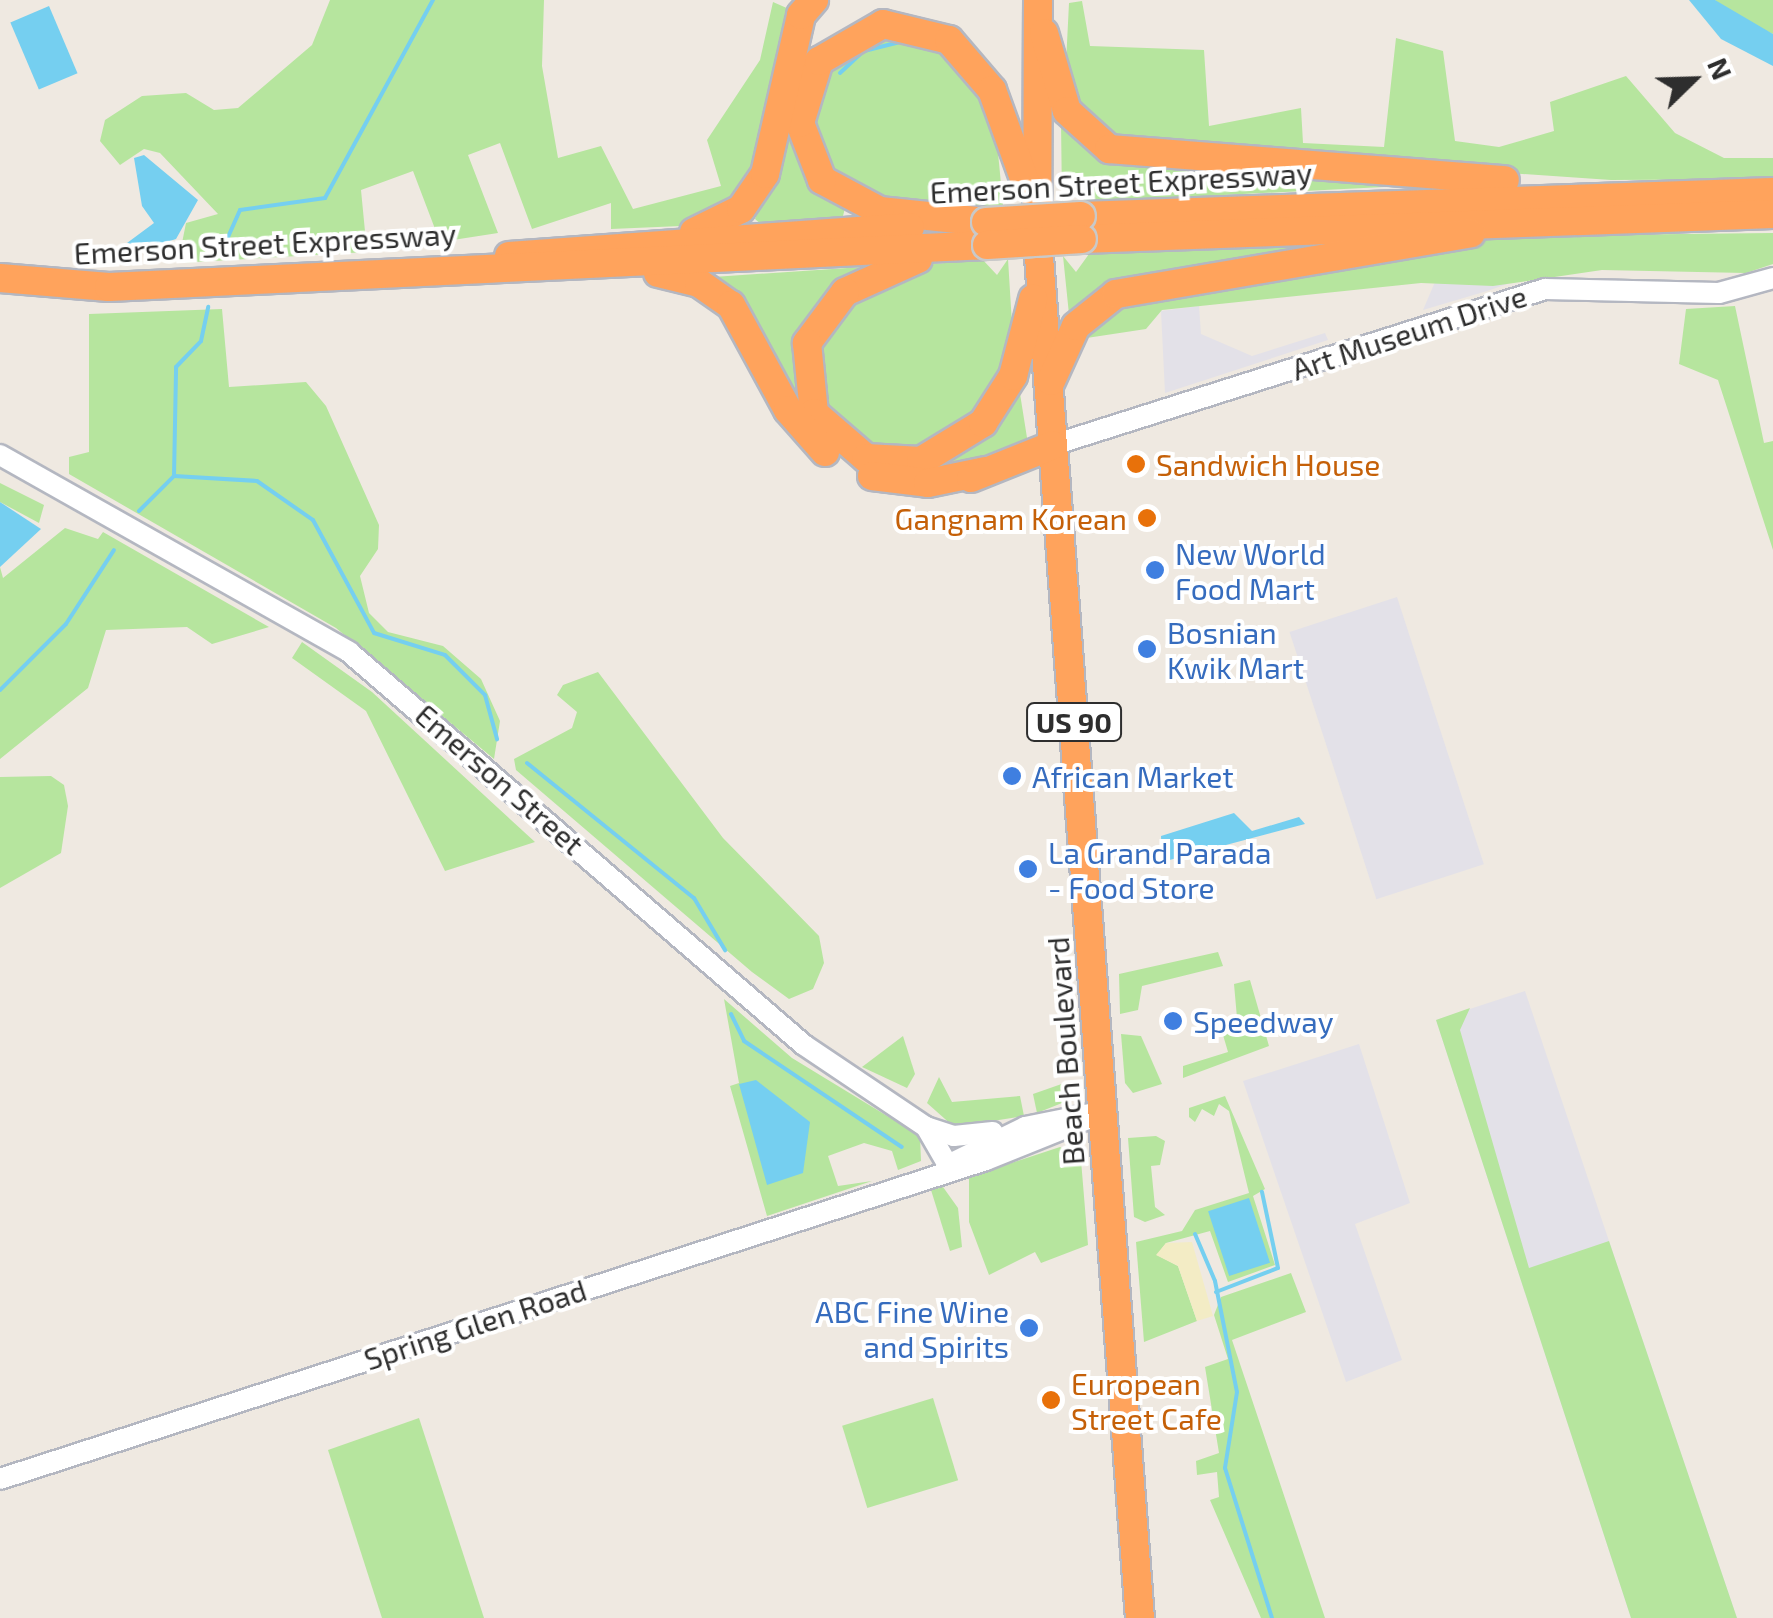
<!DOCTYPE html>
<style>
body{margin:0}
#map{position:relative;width:1773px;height:1618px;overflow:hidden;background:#efe9e1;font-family:"Exo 2",sans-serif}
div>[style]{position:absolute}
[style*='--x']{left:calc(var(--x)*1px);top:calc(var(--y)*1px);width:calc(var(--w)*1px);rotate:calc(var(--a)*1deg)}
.industrial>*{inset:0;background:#e3e1e8;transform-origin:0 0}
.green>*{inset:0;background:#b6e59e;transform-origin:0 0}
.sand>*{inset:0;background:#f3ecc5}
.water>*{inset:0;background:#75cff0;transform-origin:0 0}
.stream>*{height:4px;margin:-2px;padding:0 2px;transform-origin:2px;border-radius:2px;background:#75cff0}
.roads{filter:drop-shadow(2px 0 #b4b7c1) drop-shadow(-2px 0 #b4b7c1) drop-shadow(0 2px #b4b7c1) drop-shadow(0 -2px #b4b7c1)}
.secondary>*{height:20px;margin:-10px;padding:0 10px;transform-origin:10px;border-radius:10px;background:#fff}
.highway>*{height:28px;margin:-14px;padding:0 14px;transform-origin:14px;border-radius:14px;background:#ffa35c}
.bridges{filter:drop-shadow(2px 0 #c9c9c9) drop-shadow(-2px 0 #c9c9c9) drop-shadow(0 2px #c9c9c9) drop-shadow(0 -2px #c9c9c9)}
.highway-bridge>*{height:28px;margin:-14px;padding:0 14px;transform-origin:14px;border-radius:14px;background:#ffa35c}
.dots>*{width:28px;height:28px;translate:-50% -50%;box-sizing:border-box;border:5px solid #fff;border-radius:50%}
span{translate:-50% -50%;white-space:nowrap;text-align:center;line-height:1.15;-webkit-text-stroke:8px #fff;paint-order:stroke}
.shield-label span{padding:2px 8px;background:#fff;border:2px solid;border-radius:8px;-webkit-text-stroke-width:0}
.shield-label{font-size:28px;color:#2e2e2e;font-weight:700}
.street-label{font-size:30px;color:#2e2e2e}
.food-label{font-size:30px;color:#c56008}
.left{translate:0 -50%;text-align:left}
.right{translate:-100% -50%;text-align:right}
.shop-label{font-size:30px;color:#366cbe}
.north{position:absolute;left:1643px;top:30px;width:100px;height:100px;-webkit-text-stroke:8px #fff;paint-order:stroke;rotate:67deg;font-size:28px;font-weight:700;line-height:40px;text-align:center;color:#2e2e2e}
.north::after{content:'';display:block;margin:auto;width:35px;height:45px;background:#2e2e2e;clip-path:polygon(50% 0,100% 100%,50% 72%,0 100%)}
</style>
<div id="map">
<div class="industrial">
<div style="clip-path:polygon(1519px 280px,1487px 291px,1423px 310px,1435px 282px)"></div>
<div style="clip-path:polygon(1199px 306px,1201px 334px,1252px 356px,1325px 333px,1328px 340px,1165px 393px,1161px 311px)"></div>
<div style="left:1397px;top:597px;width:281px;height:113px;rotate:72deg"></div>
<div style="clip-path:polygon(1525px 991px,1609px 1241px,1737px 1618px,1631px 1618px,1436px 1020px)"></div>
<div style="clip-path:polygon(1359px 1044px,1410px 1203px,1355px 1224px,1402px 1360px,1346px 1382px,1243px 1081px)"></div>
</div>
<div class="green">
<div style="clip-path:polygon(330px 0,544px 0,542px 66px,558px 158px,601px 146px,633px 209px,721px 186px,707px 140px,760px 60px,773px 2px,789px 9px,783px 58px,748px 190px,681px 226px,611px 229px,611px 203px,532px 229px,500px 143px,468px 155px,498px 233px,440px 242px,413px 171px,361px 190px,367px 252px,178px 263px,186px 223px,218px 214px,160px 153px,144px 149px,120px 165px,100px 141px,105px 120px,142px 96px,186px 93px,214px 110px,238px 108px,312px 45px)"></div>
<div style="clip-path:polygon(1715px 0,1773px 0,1773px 34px,1721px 10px)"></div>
<div style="clip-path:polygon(1082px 1px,1090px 46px,1204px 50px,1209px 126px,1301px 108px,1303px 143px,1384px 147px,1396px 38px,1443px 51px,1455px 141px,1499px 147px,1554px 131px,1550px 102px,1626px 76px,1675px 133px,1724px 158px,1773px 158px,1773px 179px,1611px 180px,1123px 147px,1081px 105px,1066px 63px,1069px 3px)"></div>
<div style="clip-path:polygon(877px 34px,931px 37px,974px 75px,997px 142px,1003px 205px,919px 211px,847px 189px,822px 157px,811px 130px,823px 74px)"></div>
<div style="clip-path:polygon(1061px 121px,1080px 137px,1423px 185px,1086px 202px,1071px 184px,1062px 202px)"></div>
<div style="clip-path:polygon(785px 132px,846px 204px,843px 216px,763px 226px,755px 219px)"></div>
<div style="clip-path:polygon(1773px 233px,1773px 264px,1746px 273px,1602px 270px,1493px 286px,1421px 283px,1162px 310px,1146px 329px,1080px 339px,1103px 309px,1489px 236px)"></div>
<div style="clip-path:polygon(1397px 234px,1127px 285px,1070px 324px,1063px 256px,1076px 272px,1089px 254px)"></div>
<div style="clip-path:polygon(982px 259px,997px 275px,1008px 259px,1012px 324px,996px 395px,918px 455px,845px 440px,811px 385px,828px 317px,916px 266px)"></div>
<div style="clip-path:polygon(862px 267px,813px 314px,799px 347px,802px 401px,825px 439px,870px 466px,925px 466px,987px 427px,1018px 381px,1028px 444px,954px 474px,907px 478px,850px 462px,812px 433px,749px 319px,713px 277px)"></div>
<div style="clip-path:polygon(1735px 306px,1764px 443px,1773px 441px,1773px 550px,1718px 380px,1679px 364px,1686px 309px)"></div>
<div style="clip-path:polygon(222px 309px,229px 387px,306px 382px,326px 406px,379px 525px,378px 549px,360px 576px,369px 613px,388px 632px,443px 646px,481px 679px,500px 721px,494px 759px,336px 628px,69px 474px,69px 457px,89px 452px,89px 314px)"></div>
<div style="clip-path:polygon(0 483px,44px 505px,39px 523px,0 502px)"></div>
<div style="clip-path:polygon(65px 528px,98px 539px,103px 532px,269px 627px,212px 644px,187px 627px,106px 630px,88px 688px,0 759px,0 567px,3px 578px)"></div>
<div style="clip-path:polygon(302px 642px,372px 692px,535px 842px,445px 871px,366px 711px,292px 658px)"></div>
<div style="clip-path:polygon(598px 672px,723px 838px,819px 936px,824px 963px,813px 989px,789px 999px,752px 972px,516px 770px,514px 759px,572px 728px,577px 712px,557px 695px,563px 685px)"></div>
<div style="clip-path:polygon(51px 776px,64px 785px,68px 806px,61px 853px,0 888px,0 777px)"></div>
<div style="clip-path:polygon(1218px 952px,1223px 966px,1142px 986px,1138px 1010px,1120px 1014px,1119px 974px)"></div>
<div style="clip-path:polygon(1250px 980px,1269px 1046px,1183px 1078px,1183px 1066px,1228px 1052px,1223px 1035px,1238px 1029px,1234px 984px)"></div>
<div style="clip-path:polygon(724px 999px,792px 1058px,920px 1136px,921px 1161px,898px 1170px,892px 1151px,864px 1143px,828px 1156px,838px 1186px,872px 1181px,767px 1216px,730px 1086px,739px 1083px)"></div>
<div style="clip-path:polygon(1470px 1008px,1460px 1030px,1529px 1268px,1609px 1241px,1737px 1618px,1631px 1618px,1436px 1020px)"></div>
<div style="clip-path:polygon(1121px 1034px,1141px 1036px,1162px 1084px,1133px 1093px,1125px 1083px)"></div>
<div style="clip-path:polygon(903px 1036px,915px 1074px,907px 1088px,862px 1067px)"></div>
<div style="clip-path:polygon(939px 1077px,952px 1102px,1020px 1096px,1024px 1116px,954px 1127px,927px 1103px)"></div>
<div style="clip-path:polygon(1073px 1080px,1067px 1101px,1037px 1113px,1033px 1094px)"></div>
<div style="clip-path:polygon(1225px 1096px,1265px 1189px,1253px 1196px,1275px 1265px,1228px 1282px,1210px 1231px,1166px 1243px,1157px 1255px,1178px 1266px,1197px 1321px,1144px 1342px,1136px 1242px,1182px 1231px,1195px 1210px,1249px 1193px,1229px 1111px,1219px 1104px,1214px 1116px,1202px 1109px,1195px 1122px,1189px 1117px,1189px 1108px)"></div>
<div style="clip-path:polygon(1156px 1136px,1165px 1141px,1160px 1165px,1151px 1166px,1155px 1207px,1165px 1215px,1145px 1222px,1134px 1217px,1128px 1138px)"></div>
<div style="clip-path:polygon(1060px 1147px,1081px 1160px,1088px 1245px,1041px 1263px,1035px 1252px,989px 1275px,969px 1222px,969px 1177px)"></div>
<div style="clip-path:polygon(943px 1187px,958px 1208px,962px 1247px,950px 1251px,931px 1190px)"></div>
<div style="clip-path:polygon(1291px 1273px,1306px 1312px,1232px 1340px,1325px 1618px,1261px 1618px,1210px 1500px,1219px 1497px,1217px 1472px,1197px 1475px,1196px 1461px,1219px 1453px,1205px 1367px,1228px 1359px,1214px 1315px,1221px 1297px)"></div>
<div style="left:933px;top:1398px;width:86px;height:95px;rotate:73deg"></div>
<div style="clip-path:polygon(419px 1418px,484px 1618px,382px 1618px,328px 1450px)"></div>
</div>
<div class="sand">
<div style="clip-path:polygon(1192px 1242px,1213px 1316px,1197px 1321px,1178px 1266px,1156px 1255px,1166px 1243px)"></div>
</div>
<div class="water">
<div style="clip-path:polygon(1689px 0,1715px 0,1773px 34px,1773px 66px,1721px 39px)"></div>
<div style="left:49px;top:6px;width:73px;height:42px;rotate:67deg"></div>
<div style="clip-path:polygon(144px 155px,198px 200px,176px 239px,148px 248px,127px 243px,154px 223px,142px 206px,134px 158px)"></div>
<div style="clip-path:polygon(0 502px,41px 529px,0 567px)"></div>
<div style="clip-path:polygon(1234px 813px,1252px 831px,1299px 817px,1305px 824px,1162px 862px,1161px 836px)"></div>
<div style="clip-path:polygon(756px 1080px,810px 1122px,803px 1173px,767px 1185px,739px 1084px)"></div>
<div style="left:1249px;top:1198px;width:68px;height:43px;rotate:72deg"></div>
</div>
<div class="stream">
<div style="--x:840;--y:73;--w:33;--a:-43"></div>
<div style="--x:864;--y:51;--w:38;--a:-14"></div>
<div style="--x:220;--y:255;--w:49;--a:-66"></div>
<div style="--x:240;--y:210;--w:86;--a:-8"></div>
<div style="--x:325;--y:198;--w:226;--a:-61.4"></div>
<div style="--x:174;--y:476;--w:83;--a:3.4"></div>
<div style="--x:257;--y:481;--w:68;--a:34.9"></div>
<div style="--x:313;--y:520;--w:128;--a:61.6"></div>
<div style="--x:374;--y:633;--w:74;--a:17.2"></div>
<div style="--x:445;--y:655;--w:57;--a:45"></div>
<div style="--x:485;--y:695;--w:46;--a:74.7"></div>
<div style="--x:139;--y:511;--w:49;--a:-45"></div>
<div style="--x:174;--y:476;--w:109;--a:-88.9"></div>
<div style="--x:176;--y:367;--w:36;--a:-46"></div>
<div style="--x:201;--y:341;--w:35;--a:-78"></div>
<div style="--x:0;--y:690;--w:93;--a:-45"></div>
<div style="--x:66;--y:624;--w:88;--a:-57"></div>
<div style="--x:527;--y:763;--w:215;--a:39"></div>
<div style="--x:694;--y:898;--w:61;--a:59.2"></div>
<div style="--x:731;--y:1014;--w:30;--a:64"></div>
<div style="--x:744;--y:1041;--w:190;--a:33.9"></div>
<div style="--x:1195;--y:1234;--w:51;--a:66.9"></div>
<div style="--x:1215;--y:1281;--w:113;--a:78.8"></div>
<div style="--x:1237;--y:1392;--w:77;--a:99"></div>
<div style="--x:1225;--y:1468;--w:157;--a:72.6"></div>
<div style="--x:1216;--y:1292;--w:66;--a:-21.2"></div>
<div style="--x:1278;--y:1268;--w:78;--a:-101.9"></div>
</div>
<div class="roads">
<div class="secondary">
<div style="--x:1053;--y:445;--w:516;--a:-17.59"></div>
<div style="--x:1545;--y:289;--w:174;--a:1.3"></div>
<div style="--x:1719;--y:293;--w:56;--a:-15.5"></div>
<div style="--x:0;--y:455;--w:401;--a:29.4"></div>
<div style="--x:349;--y:652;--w:601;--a:40.82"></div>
<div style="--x:804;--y:1045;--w:147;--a:33.9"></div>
<div style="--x:926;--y:1127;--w:46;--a:60.1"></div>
<div style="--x:926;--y:1127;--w:29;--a:18"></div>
<div style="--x:954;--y:1136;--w:39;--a:-6"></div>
<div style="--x:954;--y:1162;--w:79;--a:-26.2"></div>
<div style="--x:1025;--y:1127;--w:66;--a:-11.3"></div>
<div style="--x:0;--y:1479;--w:1036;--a:-17.93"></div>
<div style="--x:986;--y:1160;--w:126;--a:-21.9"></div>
</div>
<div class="highway">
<div style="--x:1038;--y:0;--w:230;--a:90.2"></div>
<div style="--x:1037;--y:230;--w:1392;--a:85.76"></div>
<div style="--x:1044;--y:33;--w:81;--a:73.6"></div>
<div style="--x:1067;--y:111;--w:57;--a:42.1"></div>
<div style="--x:1109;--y:149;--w:397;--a:4.5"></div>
<div style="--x:1081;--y:216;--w:692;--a:-1.99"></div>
<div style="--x:986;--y:222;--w:107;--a:-174.1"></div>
<div style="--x:880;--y:211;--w:66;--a:-151.9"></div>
<div style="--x:822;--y:180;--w:61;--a:-111.1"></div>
<div style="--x:800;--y:123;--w:65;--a:-73"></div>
<div style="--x:819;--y:61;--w:74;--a:-30"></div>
<div style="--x:883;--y:24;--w:68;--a:13.6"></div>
<div style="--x:949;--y:40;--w:66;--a:49.3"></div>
<div style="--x:992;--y:90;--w:97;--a:70.1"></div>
<div style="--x:694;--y:232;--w:52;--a:-26.1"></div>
<div style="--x:741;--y:209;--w:42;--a:-55.6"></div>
<div style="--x:765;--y:174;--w:163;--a:-77.2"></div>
<div style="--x:801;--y:15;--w:20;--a:-49"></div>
<div style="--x:1082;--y:239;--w:691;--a:-2.07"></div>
<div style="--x:509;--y:256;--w:402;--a:-4.1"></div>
<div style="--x:918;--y:259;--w:80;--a:155.7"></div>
<div style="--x:845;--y:292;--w:64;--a:126.7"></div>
<div style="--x:807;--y:343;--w:70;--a:84.3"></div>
<div style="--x:814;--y:413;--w:69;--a:40.9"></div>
<div style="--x:866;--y:458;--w:55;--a:3.1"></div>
<div style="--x:921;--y:461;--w:73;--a:-31.5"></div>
<div style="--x:983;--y:423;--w:56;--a:-57.4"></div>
<div style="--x:1013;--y:376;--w:80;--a:-75.4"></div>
<div style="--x:658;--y:273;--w:42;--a:13.7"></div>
<div style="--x:699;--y:283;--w:39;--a:35"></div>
<div style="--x:731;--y:305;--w:119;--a:61.5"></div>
<div style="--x:788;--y:410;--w:56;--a:48.6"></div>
<div style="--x:0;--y:278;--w:109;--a:4.7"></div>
<div style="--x:109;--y:287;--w:879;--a:-2.74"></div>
<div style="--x:1051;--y:381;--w:60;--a:-65.6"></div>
<div style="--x:1076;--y:326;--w:51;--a:-38.7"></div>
<div style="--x:1116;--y:294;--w:360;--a:-9.7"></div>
<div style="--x:872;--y:476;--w:56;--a:7.1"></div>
<div style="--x:928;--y:483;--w:59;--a:-11.7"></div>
<div style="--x:971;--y:478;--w:88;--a:-21.9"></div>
</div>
</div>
<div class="bridges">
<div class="highway-bridge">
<div style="--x:986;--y:222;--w:95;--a:-3.6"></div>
<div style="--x:987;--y:245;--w:95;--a:-3.6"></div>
</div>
</div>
<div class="dots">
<div style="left:1136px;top:464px;background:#e8710a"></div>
<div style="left:1147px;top:518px;background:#e8710a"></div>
<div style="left:1155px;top:570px;background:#3f7fe0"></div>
<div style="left:1147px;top:649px;background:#3f7fe0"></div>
<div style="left:1012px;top:776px;background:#3f7fe0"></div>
<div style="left:1028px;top:869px;background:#3f7fe0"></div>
<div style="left:1173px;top:1021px;background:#3f7fe0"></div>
<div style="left:1029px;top:1328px;background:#3f7fe0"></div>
<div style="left:1051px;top:1400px;background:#e8710a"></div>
</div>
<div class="shield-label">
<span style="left:1074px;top:722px">US 90</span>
</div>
<div class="street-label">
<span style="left:1121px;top:182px;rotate:-3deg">Emerson Street Expressway</span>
<span style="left:265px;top:243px;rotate:-3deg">Emerson Street Expressway</span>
<span style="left:1409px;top:332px;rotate:-18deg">Art Museum Drive</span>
<span style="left:500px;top:779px;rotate:41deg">Emerson Street</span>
<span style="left:1065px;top:1051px;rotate:-94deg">Beach Boulevard</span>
<span style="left:475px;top:1324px;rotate:-18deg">Spring Glen Road</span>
</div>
<div class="food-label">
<span class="left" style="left:1156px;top:464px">Sandwich House</span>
<span class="right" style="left:1127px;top:518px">Gangnam Korean</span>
<span class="left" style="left:1071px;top:1400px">European<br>Street Cafe</span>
</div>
<div class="shop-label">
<span class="left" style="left:1175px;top:570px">New World<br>Food Mart</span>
<span class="left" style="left:1167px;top:649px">Bosnian<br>Kwik Mart</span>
<span class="left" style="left:1032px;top:776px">African Market</span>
<span class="left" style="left:1048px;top:869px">La Grand Parada<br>- Food Store</span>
<span class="left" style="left:1193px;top:1021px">Speedway</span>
<span class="right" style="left:1009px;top:1328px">ABC Fine Wine<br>and Spirits</span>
</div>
<div class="north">N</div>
</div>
